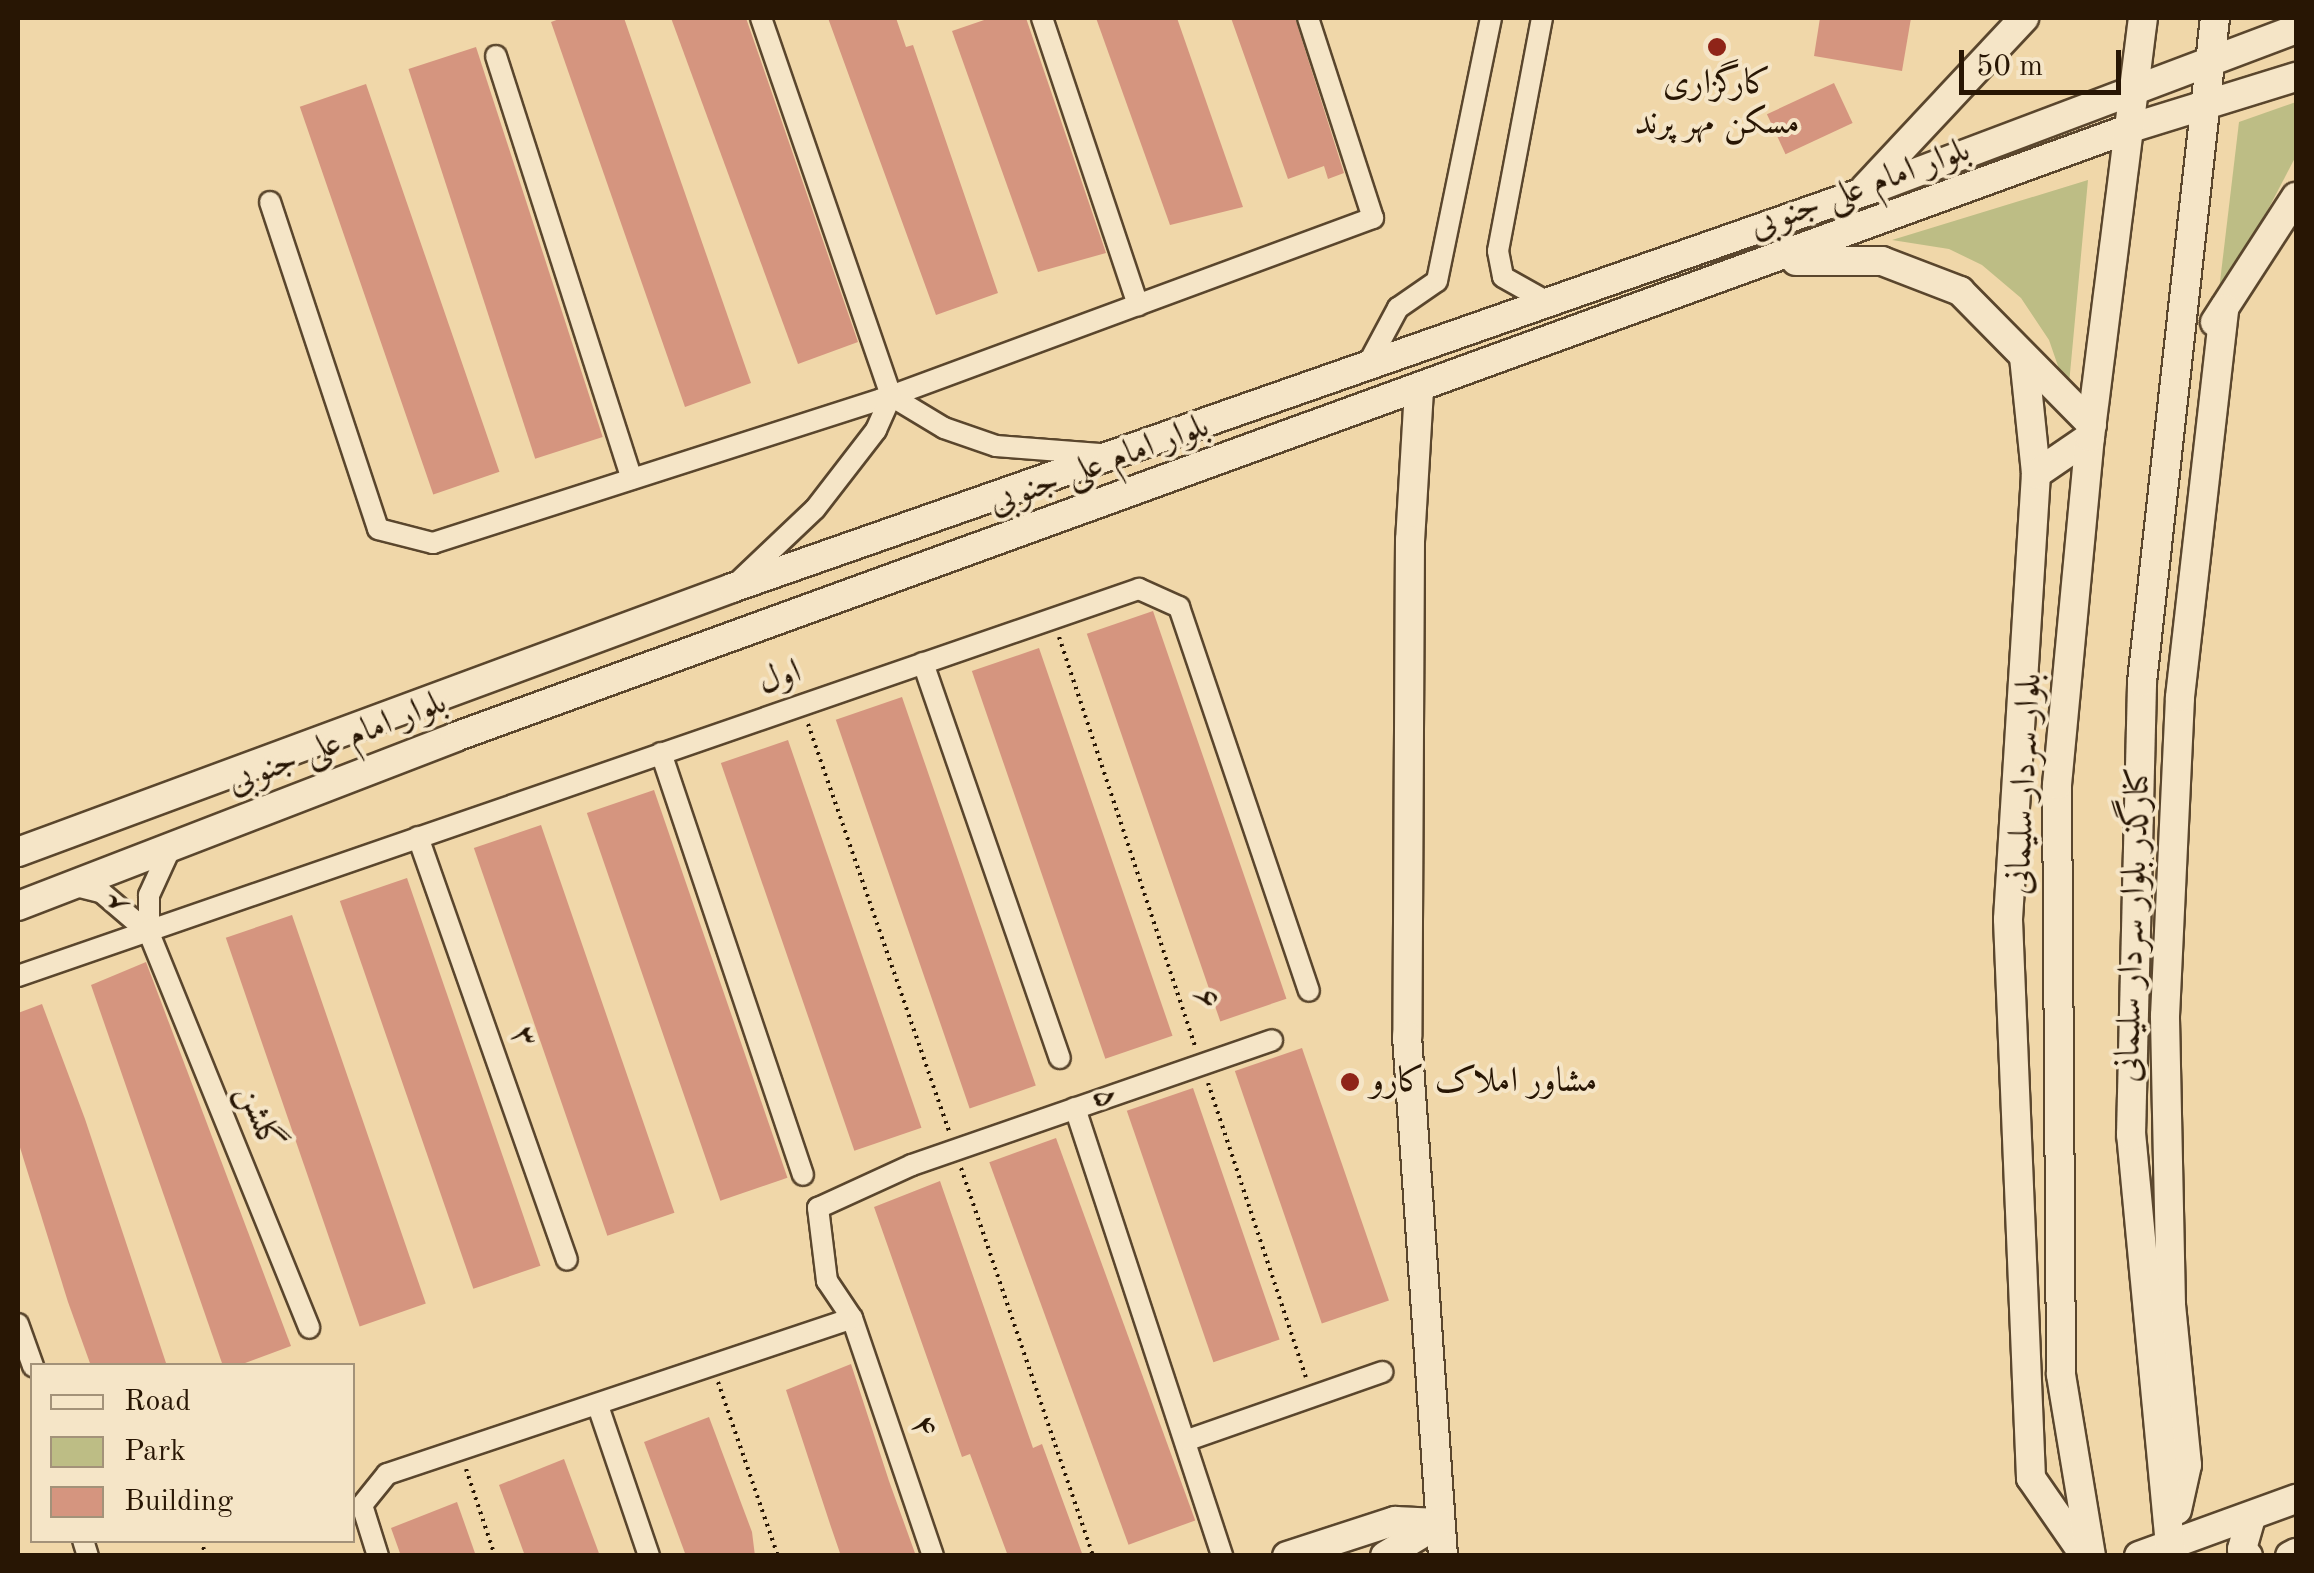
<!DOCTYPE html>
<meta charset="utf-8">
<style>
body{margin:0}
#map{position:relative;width:2314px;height:1573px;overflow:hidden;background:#f0d7a9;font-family:"Old Standard TT",Amiri,serif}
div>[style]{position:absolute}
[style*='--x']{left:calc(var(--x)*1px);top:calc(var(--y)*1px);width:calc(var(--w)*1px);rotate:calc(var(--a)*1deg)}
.green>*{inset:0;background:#bdbd85}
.building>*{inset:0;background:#d5957f;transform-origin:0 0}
.path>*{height:4px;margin-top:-2px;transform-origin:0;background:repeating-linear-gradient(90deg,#281604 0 2.5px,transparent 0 7.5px)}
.roads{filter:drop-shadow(2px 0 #5a462d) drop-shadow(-2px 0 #5a462d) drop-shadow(0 2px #5a462d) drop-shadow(0 -2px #5a462d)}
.street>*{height:20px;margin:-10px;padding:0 10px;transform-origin:10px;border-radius:10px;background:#f5e5c7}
.secondary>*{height:28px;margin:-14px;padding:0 14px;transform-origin:14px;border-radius:14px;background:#f5e5c7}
.dots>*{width:28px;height:28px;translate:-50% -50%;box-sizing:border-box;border:5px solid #f5e5c7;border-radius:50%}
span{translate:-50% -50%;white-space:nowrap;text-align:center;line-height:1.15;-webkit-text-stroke:8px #f5e5c7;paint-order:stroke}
.poi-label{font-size:35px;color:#281604}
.left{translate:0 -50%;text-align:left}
.street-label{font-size:35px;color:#281604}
.frame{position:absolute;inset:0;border:20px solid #281604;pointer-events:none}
.legend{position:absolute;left:30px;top:1363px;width:325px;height:180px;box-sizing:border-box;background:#f5e5c7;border:2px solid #a39279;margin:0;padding:12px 18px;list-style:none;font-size:30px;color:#281604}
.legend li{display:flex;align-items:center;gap:20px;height:50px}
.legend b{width:50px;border:2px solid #a39279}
.scale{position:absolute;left:1959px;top:50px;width:162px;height:45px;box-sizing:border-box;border:5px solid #281604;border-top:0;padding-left:12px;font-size:30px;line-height:35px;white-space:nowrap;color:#281604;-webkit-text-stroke:8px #f5e5c7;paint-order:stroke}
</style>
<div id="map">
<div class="green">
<div style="clip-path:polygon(2296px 102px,2296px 156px,2217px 307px,2239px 122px)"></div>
<div style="clip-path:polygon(2088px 180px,2068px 395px,2049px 340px,2021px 298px,1982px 265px,1949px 249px,1892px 240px)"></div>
</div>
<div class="building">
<div style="clip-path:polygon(562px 18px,624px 18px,751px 383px,685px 407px,551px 22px)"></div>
<div style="clip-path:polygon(671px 18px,746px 18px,858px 342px,798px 364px)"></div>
<div style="clip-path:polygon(828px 18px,896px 18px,906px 47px,913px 45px,998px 293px,936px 315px)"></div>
<div style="clip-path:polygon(990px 18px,1026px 18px,1106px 253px,1038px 272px,952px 31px)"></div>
<div style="clip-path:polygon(1096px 18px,1177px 18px,1243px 207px,1170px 225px)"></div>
<div style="clip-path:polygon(1231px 18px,1295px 18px,1344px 173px,1328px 179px,1324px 166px,1288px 179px)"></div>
<div style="clip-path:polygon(1820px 18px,1911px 18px,1902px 71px,1814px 56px)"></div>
<div style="left:476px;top:47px;width:410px;height:71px;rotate:72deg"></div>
<div style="left:1834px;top:83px;width:44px;height:74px;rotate:65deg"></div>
<div style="left:366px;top:84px;width:410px;height:70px;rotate:71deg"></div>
<div style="left:1153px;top:611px;width:410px;height:70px;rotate:71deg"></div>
<div style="left:1039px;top:648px;width:410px;height:71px;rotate:71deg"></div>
<div style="left:902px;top:697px;width:411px;height:70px;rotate:71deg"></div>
<div style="left:788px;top:740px;width:410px;height:71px;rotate:71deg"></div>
<div style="left:654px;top:790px;width:410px;height:71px;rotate:71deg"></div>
<div style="left:541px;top:825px;width:410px;height:71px;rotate:71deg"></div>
<div style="left:407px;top:878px;width:410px;height:71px;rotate:71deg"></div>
<div style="left:292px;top:915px;width:411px;height:70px;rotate:71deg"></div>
<div style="clip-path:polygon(146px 962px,291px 1346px,237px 1366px,223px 1366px,91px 985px)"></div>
<div style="clip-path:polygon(42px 1004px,85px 1119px,167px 1366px,91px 1366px,68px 1302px,18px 1141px,18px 1013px)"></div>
<div style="left:1302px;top:1048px;width:267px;height:71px;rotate:71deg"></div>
<div style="left:1193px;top:1088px;width:266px;height:70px;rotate:71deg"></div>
<div style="left:1056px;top:1138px;width:407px;height:71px;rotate:70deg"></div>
<div style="clip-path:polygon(940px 1181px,1033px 1448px,1042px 1444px,1083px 1556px,1008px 1556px,970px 1454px,962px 1457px,874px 1207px)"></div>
<div style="clip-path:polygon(851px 1364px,889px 1481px,916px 1556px,841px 1556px,831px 1527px,786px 1390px)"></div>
<div style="clip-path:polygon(709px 1417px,752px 1532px,755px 1556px,686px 1556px,644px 1442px)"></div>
<div style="clip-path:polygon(564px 1459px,600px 1556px,525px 1556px,499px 1485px)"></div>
<div style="clip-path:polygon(457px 1502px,476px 1556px,401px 1556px,391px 1528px)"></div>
</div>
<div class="path">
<div style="--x:1059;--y:637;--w:430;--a:71.6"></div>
<div style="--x:808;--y:724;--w:431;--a:70.9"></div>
<div style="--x:1208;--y:1083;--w:310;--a:71.6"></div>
<div style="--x:961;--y:1168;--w:410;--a:71.2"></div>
<div style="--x:718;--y:1382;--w:184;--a:71"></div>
<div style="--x:466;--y:1469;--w:92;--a:71.6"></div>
<div style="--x:201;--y:1540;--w:17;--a:73"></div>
</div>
<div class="roads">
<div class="street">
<div style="--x:761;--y:18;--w:400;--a:71"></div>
<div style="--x:891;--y:396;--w:62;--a:31.1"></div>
<div style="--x:944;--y:428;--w:55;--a:19.1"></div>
<div style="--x:996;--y:446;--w:104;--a:4.4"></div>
<div style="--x:1042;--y:18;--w:303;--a:71.5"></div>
<div style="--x:1542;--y:18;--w:237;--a:100.7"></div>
<div style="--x:1498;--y:251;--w:26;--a:79"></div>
<div style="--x:1503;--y:277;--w:49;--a:29.2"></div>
<div style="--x:496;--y:56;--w:444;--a:72.2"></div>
<div style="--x:270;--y:202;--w:344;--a:71.7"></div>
<div style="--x:378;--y:529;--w:57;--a:14.3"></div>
<div style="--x:433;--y:543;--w:481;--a:-17.8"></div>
<div style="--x:891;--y:396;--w:514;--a:-20.27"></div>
<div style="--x:1373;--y:218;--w:210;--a:-108"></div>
<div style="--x:1368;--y:364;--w:64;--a:-61.8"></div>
<div style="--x:1398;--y:308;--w:47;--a:-34.7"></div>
<div style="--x:1437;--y:281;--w:268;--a:-78.4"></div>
<div style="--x:738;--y:582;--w:106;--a:-43.5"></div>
<div style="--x:815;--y:509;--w:100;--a:-52.3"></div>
<div style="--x:876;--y:430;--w:37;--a:-66"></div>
<div style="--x:923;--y:663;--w:418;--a:70.9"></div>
<div style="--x:661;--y:753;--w:445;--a:71.4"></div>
<div style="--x:418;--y:837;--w:448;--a:70.6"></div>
<div style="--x:170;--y:849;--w:51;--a:114.5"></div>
<div style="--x:149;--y:895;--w:38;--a:90"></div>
<div style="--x:149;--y:933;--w:426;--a:67.9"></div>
<div style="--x:72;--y:885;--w:30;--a:14"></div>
<div style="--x:101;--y:892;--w:63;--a:40.5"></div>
<div style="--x:18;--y:976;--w:1186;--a:-19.05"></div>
<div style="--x:1139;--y:589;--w:44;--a:24.2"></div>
<div style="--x:1179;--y:607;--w:405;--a:71.3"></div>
<div style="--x:1075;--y:1108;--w:472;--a:71.8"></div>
<div style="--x:852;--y:1318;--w:251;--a:71.2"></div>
<div style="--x:18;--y:1324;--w:45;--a:70.3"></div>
<div style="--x:598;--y:1406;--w:158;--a:71.2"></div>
<div style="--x:1188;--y:1440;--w:206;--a:-19.3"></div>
<div style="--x:83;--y:1540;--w:17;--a:73"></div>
<div style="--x:378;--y:1556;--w:53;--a:-107.4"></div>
<div style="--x:362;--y:1505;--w:40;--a:-51"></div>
<div style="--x:387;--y:1474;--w:490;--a:-18.5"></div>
<div style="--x:852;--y:1318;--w:45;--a:-124"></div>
<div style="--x:827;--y:1281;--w:74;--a:-97"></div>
<div style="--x:818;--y:1208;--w:103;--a:-24.6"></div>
<div style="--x:912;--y:1165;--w:381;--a:-19.1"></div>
</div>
<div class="secondary">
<div style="--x:1865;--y:188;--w:233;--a:-46.9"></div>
<div style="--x:1796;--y:261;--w:86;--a:0"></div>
<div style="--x:1882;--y:261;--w:84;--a:21"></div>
<div style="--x:1960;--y:291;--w:188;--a:45.4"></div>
<div style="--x:2215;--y:322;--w:149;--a:-57.1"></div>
<div style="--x:2024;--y:357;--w:118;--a:84.1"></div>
<div style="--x:1419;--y:390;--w:150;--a:93.4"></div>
<div style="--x:1410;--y:540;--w:496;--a:90.3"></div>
<div style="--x:1407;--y:1036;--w:521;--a:86.04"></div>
<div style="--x:18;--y:852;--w:761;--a:-20.29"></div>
<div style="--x:732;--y:588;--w:1214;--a:-19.29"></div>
<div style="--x:1878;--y:187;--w:447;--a:-20.7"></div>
<div style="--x:18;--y:906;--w:469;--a:-21.1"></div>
<div style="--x:455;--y:737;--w:1786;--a:-19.97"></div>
<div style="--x:2134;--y:127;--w:170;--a:-17.2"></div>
<div style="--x:2177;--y:1510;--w:46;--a:-77.5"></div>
<div style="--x:2187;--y:1465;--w:161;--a:-95.7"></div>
<div style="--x:2171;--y:1305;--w:289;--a:-91.2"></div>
<div style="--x:2165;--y:1016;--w:319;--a:-87.3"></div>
<div style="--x:2180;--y:697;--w:391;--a:-83.5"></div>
<div style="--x:1287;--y:1556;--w:114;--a:-18"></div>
<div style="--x:1395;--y:1521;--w:44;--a:2.6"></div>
<div style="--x:1385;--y:1556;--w:63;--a:-31.4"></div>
<div style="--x:2085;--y:1556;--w:95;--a:-124.7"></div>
<div style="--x:2031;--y:1478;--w:559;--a:-92.36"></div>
<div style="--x:2008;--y:919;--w:446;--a:-86.4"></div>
<div style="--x:2036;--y:474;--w:65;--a:-34.4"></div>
<div style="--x:2091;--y:1556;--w:184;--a:-99.4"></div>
<div style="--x:2061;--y:1374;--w:589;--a:-90.39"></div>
<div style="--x:2057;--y:785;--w:350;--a:-84.6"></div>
<div style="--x:2090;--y:437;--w:422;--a:-82.8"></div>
<div style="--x:2139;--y:1556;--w:167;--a:-20"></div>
<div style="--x:2171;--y:1556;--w:423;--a:-95.4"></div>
<div style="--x:2131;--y:1135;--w:453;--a:-88.6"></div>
<div style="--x:2142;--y:682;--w:668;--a:-83.73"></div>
<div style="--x:2248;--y:1556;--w:9;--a:-131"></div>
<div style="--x:2242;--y:1549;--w:32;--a:-74"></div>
<div style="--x:2290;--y:1556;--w:7;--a:-27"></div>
</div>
</div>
<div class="dots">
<div style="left:1717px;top:47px;background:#8f2418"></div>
<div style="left:1350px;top:1082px;background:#8f2418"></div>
</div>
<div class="poi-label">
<span style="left:1717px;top:104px">کارگزاری<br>مسکن مهر پرند</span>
<span class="left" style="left:1370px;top:1082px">مشاور املاک کارو</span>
</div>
<div class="street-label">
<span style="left:1860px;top:189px;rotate:-20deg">بلوار امام علی جنوبی</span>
<span style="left:1099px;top:465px;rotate:-20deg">بلوار امام علی جنوبی</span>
<span style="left:780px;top:678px;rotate:-19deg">اول</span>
<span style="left:337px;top:743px;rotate:-21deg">بلوار امام علی جنوبی</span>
<span style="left:2025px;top:784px;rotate:-87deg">بلوار سردار سلیمانی</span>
<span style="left:119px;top:902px;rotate:-85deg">۲</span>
<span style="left:2134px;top:925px;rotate:-88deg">کنارگذر بلوار سردار سلیمانی</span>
<span style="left:1206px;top:999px;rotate:72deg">۶</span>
<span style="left:523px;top:1037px;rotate:71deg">۳</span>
<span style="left:1106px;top:1098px;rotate:72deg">۵</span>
<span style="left:259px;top:1118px;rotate:68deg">گلشن</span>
<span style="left:923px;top:1426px;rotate:71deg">۴</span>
</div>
<div class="frame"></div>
<ul class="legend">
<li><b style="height:12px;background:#f5e5c7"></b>Road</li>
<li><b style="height:28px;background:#bdbd85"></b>Park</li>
<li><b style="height:28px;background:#d5957f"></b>Building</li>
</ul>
<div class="scale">50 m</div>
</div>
